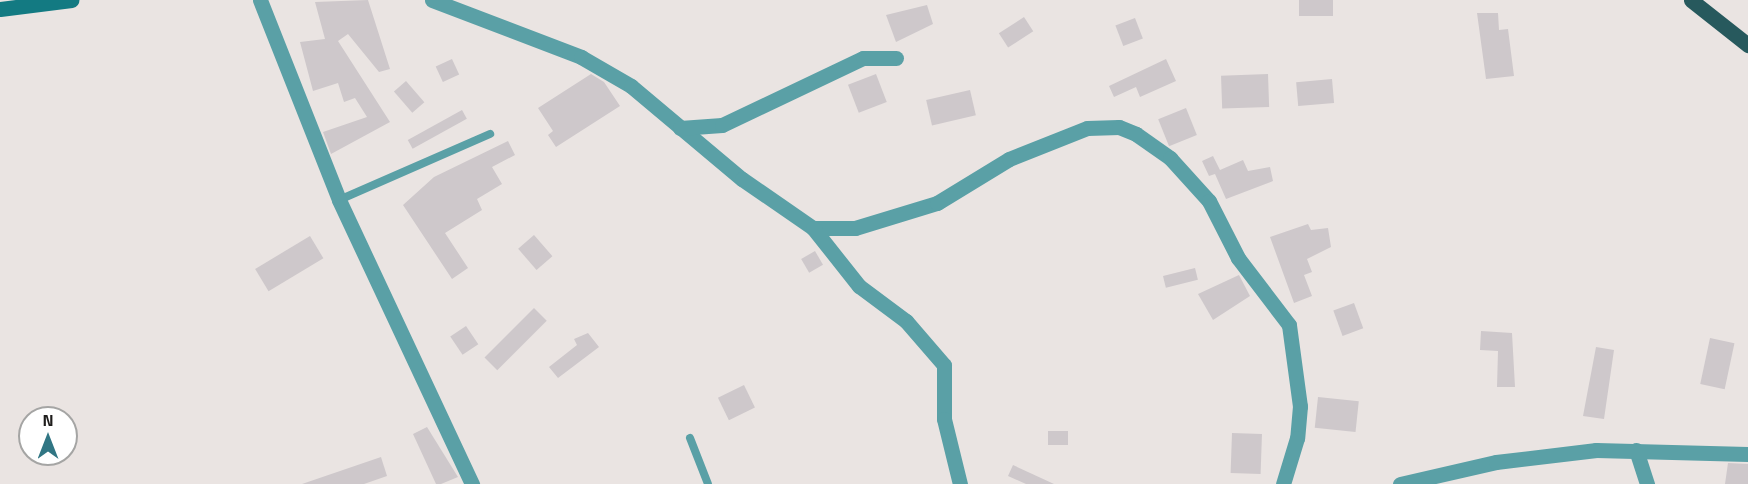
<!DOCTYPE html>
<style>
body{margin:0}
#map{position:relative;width:1748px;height:484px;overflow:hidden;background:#eae4e2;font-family:"Titillium Web",sans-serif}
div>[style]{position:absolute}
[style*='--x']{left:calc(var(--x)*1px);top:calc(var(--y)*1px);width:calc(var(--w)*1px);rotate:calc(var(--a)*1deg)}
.building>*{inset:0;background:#cec8cb;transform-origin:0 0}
.lane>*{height:8px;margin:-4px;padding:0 4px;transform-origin:4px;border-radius:4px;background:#5aa0a6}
.street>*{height:15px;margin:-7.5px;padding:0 7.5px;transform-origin:7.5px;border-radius:7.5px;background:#5aa0a6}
.secondary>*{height:15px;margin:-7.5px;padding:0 7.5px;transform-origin:7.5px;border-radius:7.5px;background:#137a82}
.primary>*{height:15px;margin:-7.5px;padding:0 7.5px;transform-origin:7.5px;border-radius:7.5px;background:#27595d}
span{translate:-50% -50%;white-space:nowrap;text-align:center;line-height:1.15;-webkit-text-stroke:5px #fff;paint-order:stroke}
.north{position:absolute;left:18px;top:406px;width:60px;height:60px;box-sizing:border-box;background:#fff;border:2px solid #a5a5a4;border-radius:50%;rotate:0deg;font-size:16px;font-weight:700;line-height:24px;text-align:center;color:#1f1d1c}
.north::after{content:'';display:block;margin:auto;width:21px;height:27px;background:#317684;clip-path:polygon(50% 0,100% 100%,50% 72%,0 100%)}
</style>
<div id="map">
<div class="building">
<div style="clip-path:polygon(368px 0,390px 69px,379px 72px,348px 34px,338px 41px,390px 122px,331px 154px,323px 132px,367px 117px,355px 98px,344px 102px,338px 83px,313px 91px,300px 42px,325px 39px,315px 2px)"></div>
<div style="left:1299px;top:0;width:34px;height:16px"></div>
<div style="clip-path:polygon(927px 5px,933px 24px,896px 42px,886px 15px)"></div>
<div style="clip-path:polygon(1477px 13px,1498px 13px,1499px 30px,1508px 29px,1514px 76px,1486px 79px)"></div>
<div style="left:1024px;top:17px;width:17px;height:30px;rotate:57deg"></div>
<div style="left:1135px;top:18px;width:22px;height:21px;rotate:69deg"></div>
<div style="left:452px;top:59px;width:17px;height:18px;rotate:65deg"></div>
<div style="clip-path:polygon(1166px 59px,1176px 81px,1140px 97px,1136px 87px,1114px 97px,1109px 86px)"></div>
<div style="clip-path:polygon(591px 74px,604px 82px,620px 106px,556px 147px,548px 135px,553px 131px,538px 108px)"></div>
<div style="left:876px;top:74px;width:30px;height:30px;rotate:69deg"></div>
<div style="left:1268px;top:74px;width:33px;height:47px;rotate:88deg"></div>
<div style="left:1332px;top:79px;width:24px;height:36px;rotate:85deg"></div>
<div style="left:406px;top:81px;width:28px;height:16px;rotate:49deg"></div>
<div style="left:970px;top:90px;width:26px;height:45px;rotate:77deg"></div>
<div style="left:1186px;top:108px;width:29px;height:30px;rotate:68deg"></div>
<div style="left:462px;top:110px;width:10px;height:62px;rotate:61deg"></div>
<div style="clip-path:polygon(508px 141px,515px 155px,492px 167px,502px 184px,477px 199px,482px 210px,445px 233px,468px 268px,452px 279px,403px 205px,434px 177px)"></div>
<div style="clip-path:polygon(1213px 156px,1220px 170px,1243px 160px,1248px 171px,1270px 167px,1273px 181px,1226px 199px,1215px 174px,1209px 176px,1202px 161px)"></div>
<div style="clip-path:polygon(1308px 224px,1311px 230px,1328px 228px,1331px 247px,1307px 259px,1312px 272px,1304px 275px,1312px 296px,1294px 303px,1270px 237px)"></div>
<div style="left:534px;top:235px;width:28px;height:21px;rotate:49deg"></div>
<div style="left:310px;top:236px;width:26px;height:64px;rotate:59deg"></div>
<div style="left:815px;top:251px;width:16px;height:16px;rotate:60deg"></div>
<div style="left:1195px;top:268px;width:12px;height:33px;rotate:76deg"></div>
<div style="clip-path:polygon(1239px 275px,1250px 296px,1213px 320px,1198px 294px)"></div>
<div style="left:1354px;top:303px;width:27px;height:22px;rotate:70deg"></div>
<div style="left:534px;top:308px;width:18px;height:70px;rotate:45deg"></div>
<div style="left:466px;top:326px;width:22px;height:19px;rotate:56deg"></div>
<div style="clip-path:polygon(1481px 331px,1512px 333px,1515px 387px,1497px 387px,1498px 351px,1480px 350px)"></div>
<div style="clip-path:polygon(588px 333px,599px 347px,558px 378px,549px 367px,577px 345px,574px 339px)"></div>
<div style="left:1710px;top:338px;width:25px;height:47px;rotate:12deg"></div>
<div style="clip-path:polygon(1596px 347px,1614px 350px,1604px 419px,1583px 416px)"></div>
<div style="left:744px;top:385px;width:25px;height:29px;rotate:64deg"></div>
<div style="left:1318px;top:397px;width:41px;height:31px;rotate:6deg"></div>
<div style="clip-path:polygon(427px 427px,458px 477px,441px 484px,436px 484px,413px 434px)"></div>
<div style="left:1048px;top:431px;width:20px;height:14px"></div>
<div style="left:1232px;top:433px;width:30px;height:40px;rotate:2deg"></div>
<div style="clip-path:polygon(381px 457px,387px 476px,364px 484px,302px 484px)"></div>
<div style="clip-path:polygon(1728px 463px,1748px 464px,1748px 484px,1725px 484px)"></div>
<div style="clip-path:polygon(1013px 465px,1054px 484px,1026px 484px,1008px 476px)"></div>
</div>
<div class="lane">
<div style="--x:339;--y:200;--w:165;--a:-23.6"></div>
<div style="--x:690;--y:438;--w:49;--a:68.6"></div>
</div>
<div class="street">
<div style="--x:260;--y:0;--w:215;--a:68.4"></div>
<div style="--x:339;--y:200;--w:314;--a:64.9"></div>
<div style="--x:432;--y:0;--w:160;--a:20.9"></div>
<div style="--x:581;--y:57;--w:58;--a:30.1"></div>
<div style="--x:631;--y:86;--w:145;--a:40"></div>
<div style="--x:742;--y:179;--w:86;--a:34.6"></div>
<div style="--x:813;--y:228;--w:42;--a:0"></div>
<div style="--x:855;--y:228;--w:86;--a:-17"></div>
<div style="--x:937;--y:203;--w:84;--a:-31.4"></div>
<div style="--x:1009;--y:159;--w:84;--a:-21.7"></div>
<div style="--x:1087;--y:128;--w:32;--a:-2"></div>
<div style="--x:1119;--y:127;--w:18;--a:22"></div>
<div style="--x:1136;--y:134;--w:42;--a:35.2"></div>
<div style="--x:1170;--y:158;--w:58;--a:47.8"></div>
<div style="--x:1209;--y:201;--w:64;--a:63"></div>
<div style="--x:1238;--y:258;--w:84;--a:52.7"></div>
<div style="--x:1289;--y:325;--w:82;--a:82.3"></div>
<div style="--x:1300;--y:406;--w:32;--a:95"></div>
<div style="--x:1297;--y:438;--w:48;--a:106.9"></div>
<div style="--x:680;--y:128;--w:42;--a:-4.1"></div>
<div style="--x:722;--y:125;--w:156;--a:-25.4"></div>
<div style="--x:863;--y:58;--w:33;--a:0"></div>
<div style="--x:813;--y:228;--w:74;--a:51.6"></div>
<div style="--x:859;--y:286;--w:59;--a:36.7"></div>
<div style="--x:906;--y:321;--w:58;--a:49.2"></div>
<div style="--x:944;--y:365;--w:54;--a:90"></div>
<div style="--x:944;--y:419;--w:67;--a:76.2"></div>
<div style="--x:1636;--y:450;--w:36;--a:72"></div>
<div style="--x:1400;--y:484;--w:98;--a:-12.9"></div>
<div style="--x:1496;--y:462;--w:101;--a:-6.8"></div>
<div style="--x:1596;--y:450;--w:152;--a:1.5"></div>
</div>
<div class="secondary">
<div style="--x:0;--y:9;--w:72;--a:-7.2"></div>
</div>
<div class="primary">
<div style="--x:1691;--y:0;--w:73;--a:38.3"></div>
</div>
<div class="north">N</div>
</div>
